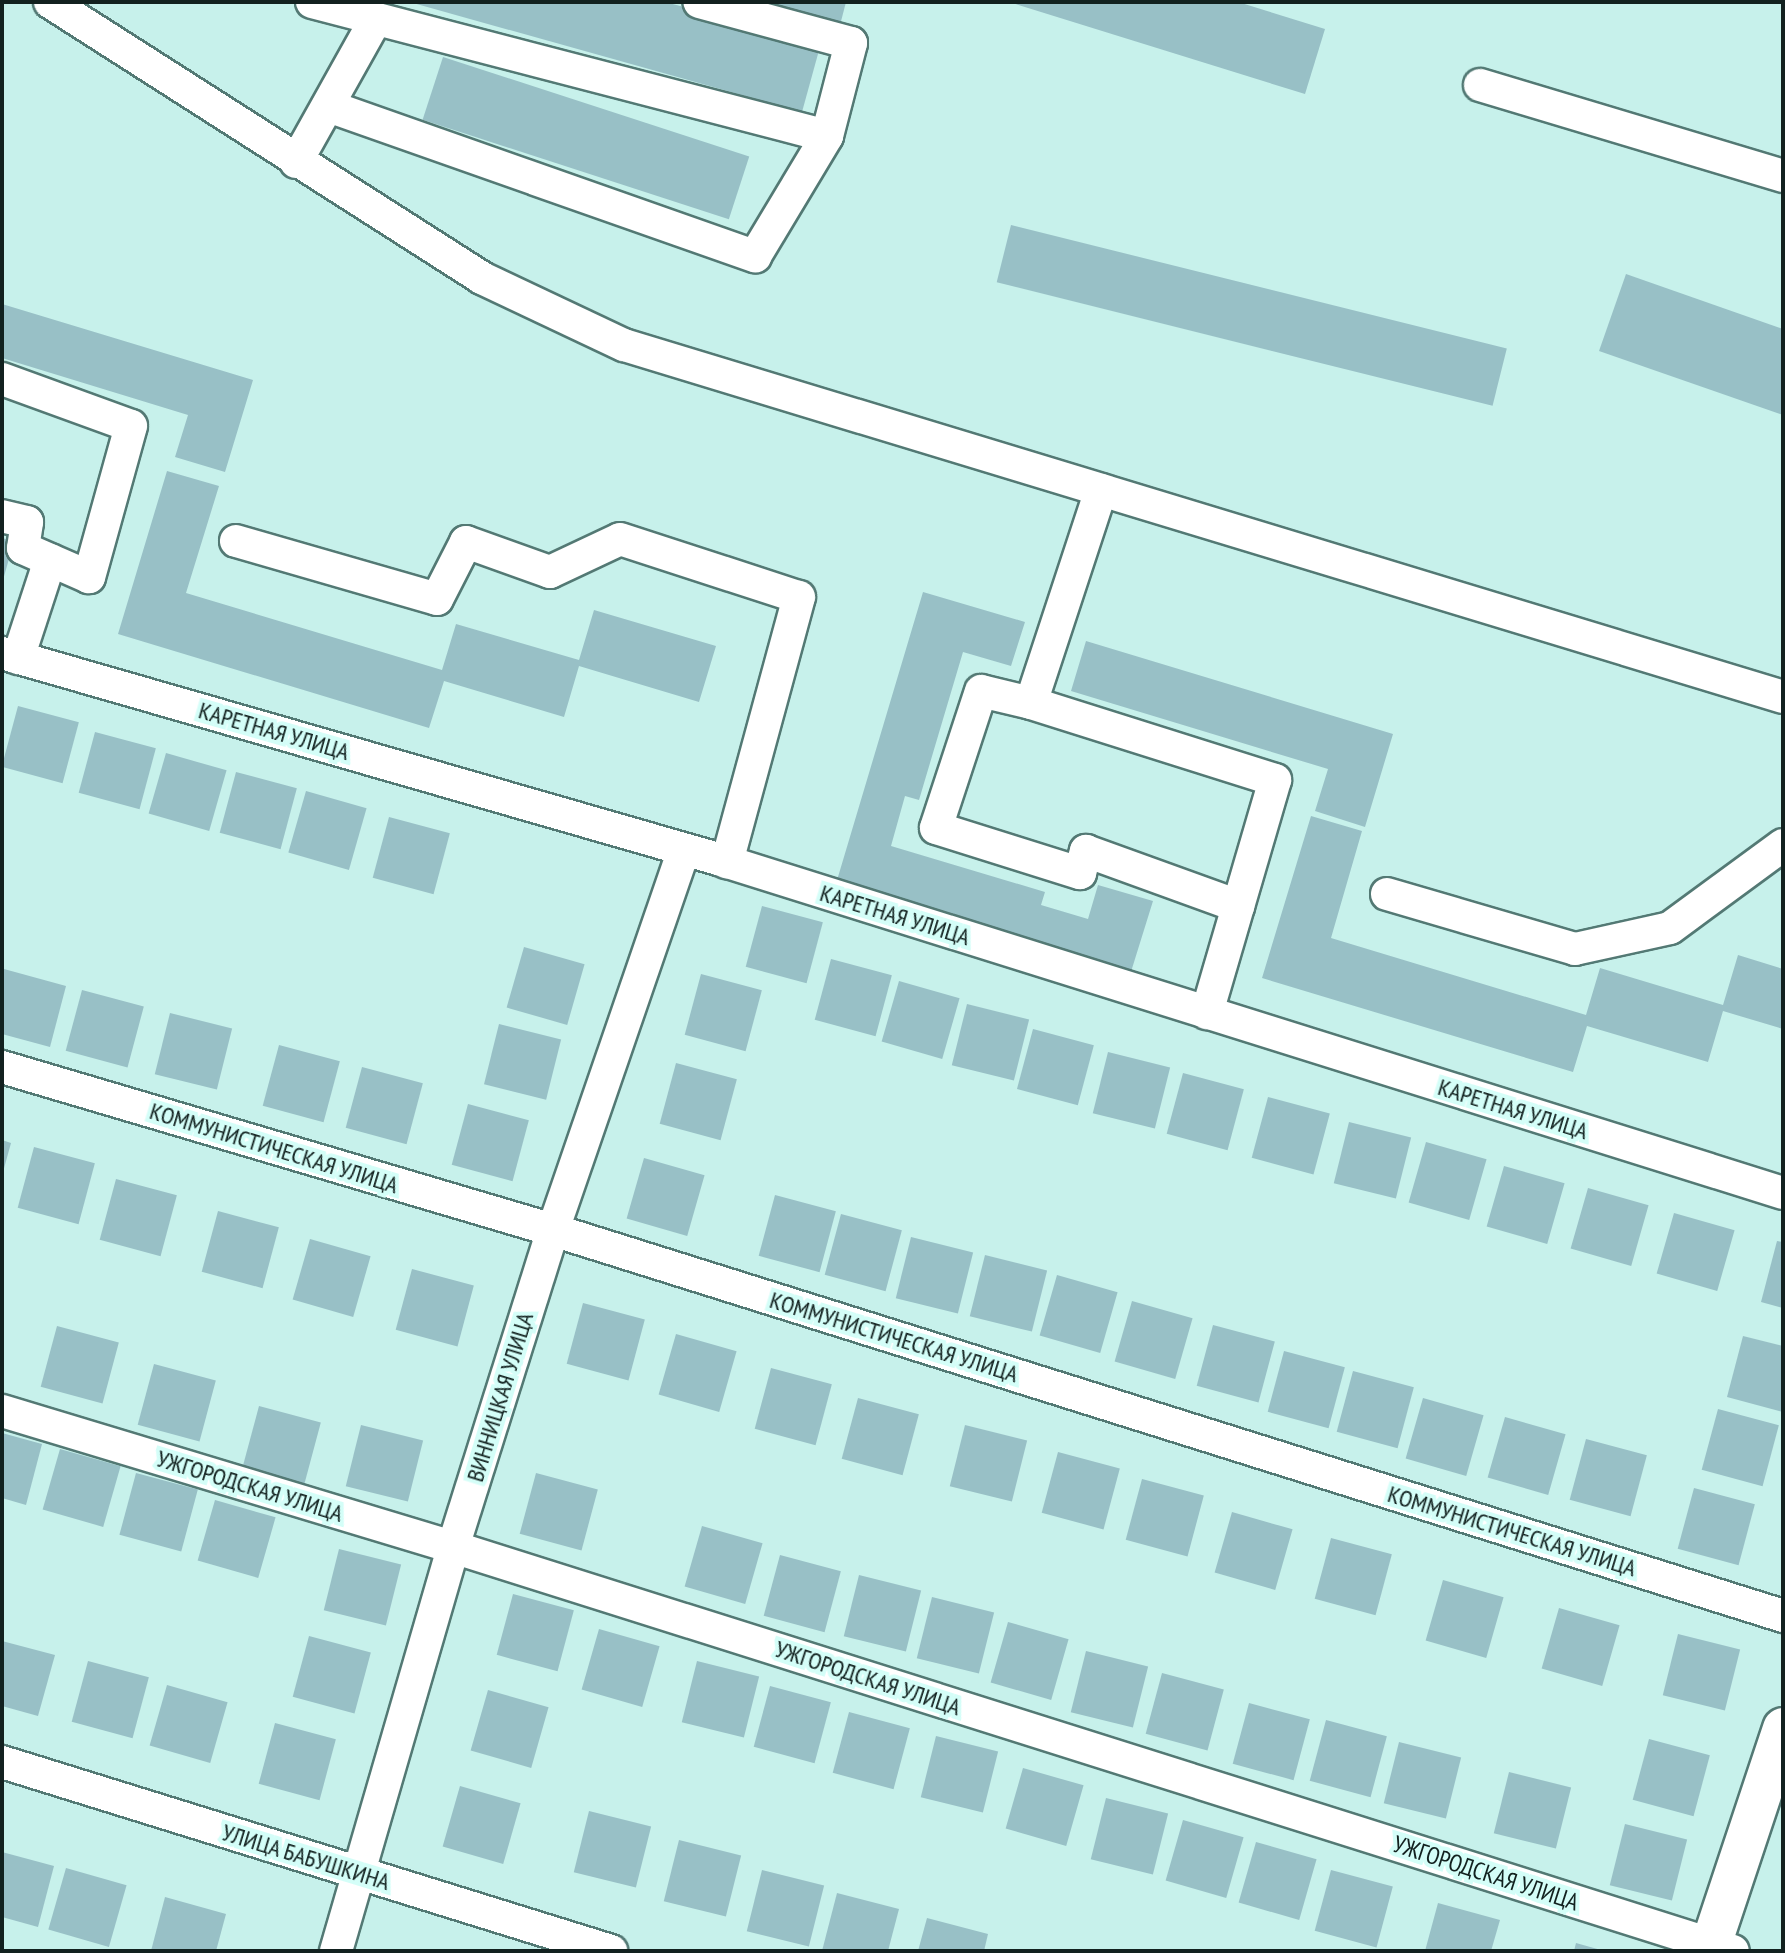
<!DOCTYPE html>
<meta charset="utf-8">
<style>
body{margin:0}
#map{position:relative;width:1785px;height:1953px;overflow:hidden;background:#c7f1eb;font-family:"PT Sans Narrow",sans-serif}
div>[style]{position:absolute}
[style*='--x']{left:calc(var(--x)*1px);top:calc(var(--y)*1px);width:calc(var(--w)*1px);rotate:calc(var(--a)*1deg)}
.building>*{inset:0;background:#98c0c6;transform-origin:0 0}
.roads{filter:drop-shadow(2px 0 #537974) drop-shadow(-2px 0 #537974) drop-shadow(0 2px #537974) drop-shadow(0 -2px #537974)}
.minor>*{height:32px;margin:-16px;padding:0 16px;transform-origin:16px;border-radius:16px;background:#fff}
.major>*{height:40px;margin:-20px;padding:0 20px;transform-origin:20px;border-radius:20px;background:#fff}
span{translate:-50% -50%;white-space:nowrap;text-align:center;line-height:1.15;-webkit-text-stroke:8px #d4fef8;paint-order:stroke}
.street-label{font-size:24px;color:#12211f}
.frame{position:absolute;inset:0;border:4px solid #12211f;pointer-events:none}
</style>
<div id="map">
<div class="building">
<div style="clip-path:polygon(665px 2px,821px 43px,802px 112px,413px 3px)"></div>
<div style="clip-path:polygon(748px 2px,846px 2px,839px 29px)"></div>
<div style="clip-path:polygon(1238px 2px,1325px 29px,1305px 94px,1012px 3px)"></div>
<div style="left:443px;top:57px;width:322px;height:66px;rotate:18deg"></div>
<div style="left:1011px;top:225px;width:511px;height:59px;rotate:14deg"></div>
<div style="clip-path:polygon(1626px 274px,1783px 329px,1783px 415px,1599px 351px)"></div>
<div style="clip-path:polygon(2px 304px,253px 380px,225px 472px,175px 457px,188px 415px,2px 358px)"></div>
<div style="clip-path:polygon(167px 471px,219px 486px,186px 593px,442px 670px,456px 624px,579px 660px,594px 610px,716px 646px,699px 702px,579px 666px,564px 717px,444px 681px,429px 728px,118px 634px)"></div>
<div style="clip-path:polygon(2px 538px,14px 541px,3px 580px,2px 580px)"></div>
<div style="clip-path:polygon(923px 592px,1025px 622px,1011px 666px,963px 652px,919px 800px,905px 796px,891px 846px,1045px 892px,1041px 905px,1088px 919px,1098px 885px,1153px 901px,1130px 975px,835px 887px)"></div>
<div style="clip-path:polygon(1086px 641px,1393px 734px,1365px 827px,1315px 811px,1328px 769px,1071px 691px)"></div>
<div style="left:18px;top:706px;width:63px;height:63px;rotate:15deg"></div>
<div style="left:95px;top:732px;width:63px;height:63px;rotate:15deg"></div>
<div style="left:166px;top:753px;width:63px;height:63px;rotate:16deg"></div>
<div style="left:236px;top:772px;width:63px;height:63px;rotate:15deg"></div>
<div style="left:306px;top:791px;width:63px;height:64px;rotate:16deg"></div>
<div style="clip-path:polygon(1311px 816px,1362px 831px,1331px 938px,1586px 1015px,1600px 968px,1723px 1005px,1738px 955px,1783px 969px,1783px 1029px,1723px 1011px,1708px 1062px,1587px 1026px,1573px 1072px,1262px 978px)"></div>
<div style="left:389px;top:817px;width:63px;height:63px;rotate:15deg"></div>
<div style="left:762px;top:906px;width:63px;height:63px;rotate:15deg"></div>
<div style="left:524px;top:947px;width:63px;height:63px;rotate:16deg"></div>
<div style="left:831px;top:959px;width:63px;height:63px;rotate:15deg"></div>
<div style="clip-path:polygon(4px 969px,66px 986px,50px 1047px,2px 1034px)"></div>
<div style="left:701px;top:974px;width:63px;height:63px;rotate:15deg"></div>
<div style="left:899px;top:981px;width:63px;height:63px;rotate:16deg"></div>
<div style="left:82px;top:990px;width:64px;height:63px;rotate:15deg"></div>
<div style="left:967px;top:1004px;width:64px;height:63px;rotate:14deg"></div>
<div style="left:170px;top:1013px;width:64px;height:63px;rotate:14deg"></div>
<div style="left:499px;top:1024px;width:64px;height:62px;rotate:14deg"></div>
<div style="left:1033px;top:1029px;width:63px;height:62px;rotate:15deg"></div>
<div style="left:279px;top:1045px;width:63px;height:63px;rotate:15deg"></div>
<div style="left:1108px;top:1052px;width:64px;height:63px;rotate:14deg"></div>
<div style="left:676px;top:1063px;width:63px;height:63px;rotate:15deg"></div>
<div style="left:362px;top:1067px;width:63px;height:63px;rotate:15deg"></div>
<div style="left:1183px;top:1073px;width:63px;height:63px;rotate:15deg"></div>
<div style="left:1268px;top:1097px;width:64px;height:63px;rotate:15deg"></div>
<div style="left:468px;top:1104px;width:63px;height:63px;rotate:15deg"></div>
<div style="left:1349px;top:1122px;width:64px;height:63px;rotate:14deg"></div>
<div style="clip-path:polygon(2px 1140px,11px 1143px,3px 1172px,2px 1172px)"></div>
<div style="left:1426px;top:1142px;width:63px;height:63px;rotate:16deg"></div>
<div style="left:34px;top:1147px;width:63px;height:63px;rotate:15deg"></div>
<div style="left:644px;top:1158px;width:63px;height:63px;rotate:16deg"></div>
<div style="left:1504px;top:1166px;width:63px;height:63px;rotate:16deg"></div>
<div style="left:116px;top:1179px;width:63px;height:63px;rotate:15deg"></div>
<div style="left:1588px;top:1188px;width:63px;height:63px;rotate:16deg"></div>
<div style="left:775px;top:1195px;width:63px;height:63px;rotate:15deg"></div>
<div style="left:218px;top:1211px;width:63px;height:63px;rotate:15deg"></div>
<div style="left:1674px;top:1213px;width:63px;height:63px;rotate:16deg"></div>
<div style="left:841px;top:1214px;width:63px;height:63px;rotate:15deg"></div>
<div style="left:911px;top:1237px;width:64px;height:63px;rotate:14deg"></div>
<div style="left:310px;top:1239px;width:63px;height:63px;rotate:16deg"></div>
<div style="clip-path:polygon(1777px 1241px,1783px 1242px,1783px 1308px,1761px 1302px)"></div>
<div style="left:985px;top:1255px;width:64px;height:63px;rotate:14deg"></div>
<div style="left:412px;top:1269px;width:64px;height:63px;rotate:15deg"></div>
<div style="left:1057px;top:1275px;width:63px;height:63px;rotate:16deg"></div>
<div style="left:1132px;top:1301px;width:63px;height:63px;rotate:16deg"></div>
<div style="left:583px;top:1303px;width:64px;height:63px;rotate:15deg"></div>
<div style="left:1213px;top:1325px;width:64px;height:63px;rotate:15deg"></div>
<div style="left:57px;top:1326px;width:64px;height:63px;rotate:15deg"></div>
<div style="left:676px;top:1334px;width:63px;height:63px;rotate:16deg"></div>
<div style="clip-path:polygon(1743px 1336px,1783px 1346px,1783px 1412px,1727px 1397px)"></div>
<div style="left:1284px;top:1351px;width:63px;height:63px;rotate:15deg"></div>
<div style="left:154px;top:1364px;width:64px;height:63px;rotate:15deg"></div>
<div style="left:771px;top:1368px;width:63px;height:63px;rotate:15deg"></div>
<div style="left:1353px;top:1371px;width:63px;height:63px;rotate:15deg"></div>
<div style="left:858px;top:1398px;width:63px;height:63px;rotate:15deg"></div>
<div style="left:1423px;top:1398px;width:63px;height:63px;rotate:16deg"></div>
<div style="left:259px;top:1406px;width:64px;height:63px;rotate:15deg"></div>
<div style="left:1718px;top:1409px;width:63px;height:63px;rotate:15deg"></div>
<div style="left:1505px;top:1417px;width:63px;height:63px;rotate:16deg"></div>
<div style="left:361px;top:1425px;width:64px;height:63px;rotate:14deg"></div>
<div style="left:965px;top:1425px;width:64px;height:63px;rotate:14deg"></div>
<div style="clip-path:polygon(2px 1433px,42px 1444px,26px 1505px,2px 1498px)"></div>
<div style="left:1586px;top:1439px;width:63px;height:63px;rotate:15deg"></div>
<div style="left:60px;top:1449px;width:63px;height:63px;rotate:16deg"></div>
<div style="left:1058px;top:1452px;width:64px;height:63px;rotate:15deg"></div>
<div style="left:136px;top:1473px;width:64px;height:64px;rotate:15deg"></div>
<div style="left:536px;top:1473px;width:64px;height:63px;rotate:15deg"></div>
<div style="left:1142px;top:1479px;width:64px;height:63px;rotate:15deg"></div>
<div style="left:1694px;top:1488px;width:63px;height:63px;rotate:15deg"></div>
<div style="left:215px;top:1500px;width:63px;height:63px;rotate:16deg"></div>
<div style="left:1232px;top:1512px;width:63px;height:63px;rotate:16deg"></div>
<div style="left:702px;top:1526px;width:63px;height:63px;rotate:16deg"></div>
<div style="left:1331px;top:1538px;width:63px;height:63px;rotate:15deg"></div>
<div style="left:339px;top:1549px;width:64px;height:63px;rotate:14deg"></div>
<div style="left:780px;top:1555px;width:63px;height:63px;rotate:15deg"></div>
<div style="left:859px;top:1575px;width:64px;height:63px;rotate:14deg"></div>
<div style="left:1443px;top:1580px;width:63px;height:63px;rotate:16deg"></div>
<div style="left:513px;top:1594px;width:63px;height:63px;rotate:15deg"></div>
<div style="left:932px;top:1597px;width:64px;height:63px;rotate:14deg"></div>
<div style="left:1559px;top:1608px;width:63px;height:63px;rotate:16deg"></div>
<div style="left:1008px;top:1622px;width:63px;height:63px;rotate:16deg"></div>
<div style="left:599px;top:1629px;width:63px;height:63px;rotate:16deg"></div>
<div style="left:1678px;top:1634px;width:64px;height:63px;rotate:14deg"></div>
<div style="left:309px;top:1636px;width:64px;height:63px;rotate:15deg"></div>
<div style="clip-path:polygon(2px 1641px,55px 1655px,38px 1716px,2px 1706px)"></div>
<div style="left:1086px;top:1651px;width:64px;height:63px;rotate:14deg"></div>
<div style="left:88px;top:1661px;width:63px;height:63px;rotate:15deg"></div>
<div style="left:697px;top:1661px;width:64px;height:63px;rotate:14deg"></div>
<div style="left:1162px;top:1673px;width:64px;height:63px;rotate:15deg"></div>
<div style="left:167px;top:1685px;width:63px;height:63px;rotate:16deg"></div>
<div style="left:770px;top:1686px;width:63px;height:63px;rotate:15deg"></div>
<div style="left:488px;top:1690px;width:63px;height:63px;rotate:16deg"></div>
<div style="left:1249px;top:1703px;width:63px;height:63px;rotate:15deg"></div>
<div style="left:849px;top:1712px;width:63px;height:63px;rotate:15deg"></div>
<div style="left:1326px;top:1720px;width:63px;height:63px;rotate:15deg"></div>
<div style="left:275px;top:1723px;width:63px;height:63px;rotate:15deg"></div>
<div style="left:936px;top:1736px;width:64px;height:63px;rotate:14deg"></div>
<div style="left:1649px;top:1739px;width:63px;height:63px;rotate:15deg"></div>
<div style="left:1399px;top:1742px;width:64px;height:63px;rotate:14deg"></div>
<div style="left:1023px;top:1768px;width:63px;height:63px;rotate:16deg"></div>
<div style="left:1509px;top:1772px;width:64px;height:63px;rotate:14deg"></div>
<div style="left:460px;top:1786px;width:63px;height:63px;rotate:16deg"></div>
<div style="left:1106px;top:1798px;width:64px;height:63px;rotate:14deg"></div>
<div style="left:589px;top:1811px;width:64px;height:63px;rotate:14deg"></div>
<div style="left:1183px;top:1820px;width:63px;height:63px;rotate:16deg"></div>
<div style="left:1625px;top:1824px;width:64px;height:63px;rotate:14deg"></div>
<div style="left:679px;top:1840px;width:64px;height:63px;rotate:14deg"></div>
<div style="left:1256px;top:1842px;width:63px;height:63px;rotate:16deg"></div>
<div style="clip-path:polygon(2px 1852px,54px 1866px,38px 1927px,2px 1917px)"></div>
<div style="left:66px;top:1868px;width:63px;height:64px;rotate:16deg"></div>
<div style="left:762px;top:1870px;width:64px;height:63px;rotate:14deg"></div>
<div style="left:1331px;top:1870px;width:64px;height:63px;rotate:15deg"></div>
<div style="clip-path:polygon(837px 1893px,899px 1909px,888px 1951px,822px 1951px)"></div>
<div style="clip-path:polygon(165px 1897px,226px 1914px,216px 1951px,151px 1951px)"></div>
<div style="clip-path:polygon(1438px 1903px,1500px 1920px,1491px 1951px,1425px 1951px)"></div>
<div style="clip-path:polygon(927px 1918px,988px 1934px,984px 1951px,918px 1951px)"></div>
<div style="clip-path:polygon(1576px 1943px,1601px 1950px,1601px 1951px,1574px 1951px)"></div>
</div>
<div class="roads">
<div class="minor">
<div style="--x:50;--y:2;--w:513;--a:32.57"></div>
<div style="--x:482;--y:278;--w:157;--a:25.3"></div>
<div style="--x:624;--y:345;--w:1211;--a:16.89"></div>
<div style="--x:312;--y:2;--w:532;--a:14.58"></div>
<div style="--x:827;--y:136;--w:96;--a:-75.5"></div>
<div style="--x:851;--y:43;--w:157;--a:-164.9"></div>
<div style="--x:1480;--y:85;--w:316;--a:16.7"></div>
<div style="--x:328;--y:106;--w:453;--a:19.4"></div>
<div style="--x:755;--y:256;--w:140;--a:-59"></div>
<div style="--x:296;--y:162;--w:164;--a:-60.8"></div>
<div style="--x:2;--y:379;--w:137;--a:20"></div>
<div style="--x:131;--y:426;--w:157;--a:105.5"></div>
<div style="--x:89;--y:577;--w:72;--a:-156.3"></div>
<div style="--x:23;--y:548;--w:26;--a:-81"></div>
<div style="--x:27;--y:522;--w:26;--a:-167"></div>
<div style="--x:1101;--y:490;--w:224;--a:108.2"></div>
<div style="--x:1031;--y:703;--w:256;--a:17.5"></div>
<div style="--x:1275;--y:780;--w:243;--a:106.3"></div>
<div style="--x:236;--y:541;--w:209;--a:16.1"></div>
<div style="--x:437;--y:599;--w:64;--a:-63"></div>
<div style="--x:466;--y:542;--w:89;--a:19.7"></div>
<div style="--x:550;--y:572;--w:77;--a:-25.2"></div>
<div style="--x:620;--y:539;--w:188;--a:18"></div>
<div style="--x:799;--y:597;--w:275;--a:105.2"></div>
<div style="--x:2;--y:653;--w:745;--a:16.05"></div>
<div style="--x:718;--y:859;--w:1116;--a:17.41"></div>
<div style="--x:18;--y:658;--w:103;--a:-71.9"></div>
<div style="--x:1031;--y:703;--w:51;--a:-166.5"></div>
<div style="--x:981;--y:691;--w:144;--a:108.2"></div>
<div style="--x:936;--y:828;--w:151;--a:17.4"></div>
<div style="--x:1080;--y:873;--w:23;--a:-75"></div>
<div style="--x:1086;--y:851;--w:162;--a:19.9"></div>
<div style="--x:1387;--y:894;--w:196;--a:16.3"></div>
<div style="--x:1575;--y:949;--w:97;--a:-12.5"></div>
<div style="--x:1670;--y:928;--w:140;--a:-36.3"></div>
<div style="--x:2;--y:1067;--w:575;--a:16.48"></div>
<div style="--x:553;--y:1230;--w:1289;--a:17.42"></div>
<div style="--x:2;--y:1411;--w:471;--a:16.8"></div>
<div style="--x:453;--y:1547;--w:1342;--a:17.52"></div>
<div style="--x:2;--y:1762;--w:638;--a:17.24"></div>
<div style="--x:336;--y:1951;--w:421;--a:-73.8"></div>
<div style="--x:453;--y:1547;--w:332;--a:-72.5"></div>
<div style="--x:553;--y:1230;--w:402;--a:-71"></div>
</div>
<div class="major">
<div style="--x:1709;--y:1951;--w:235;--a:-71.6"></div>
</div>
</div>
<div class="street-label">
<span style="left:274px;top:731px;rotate:16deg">КАРЕТНАЯ УЛИЦА</span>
<span style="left:895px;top:915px;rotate:17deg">КАРЕТНАЯ УЛИЦА</span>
<span style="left:1513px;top:1109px;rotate:17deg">КАРЕТНАЯ УЛИЦА</span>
<span style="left:274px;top:1148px;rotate:17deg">КОММУНИСТИЧЕСКАЯ УЛИЦА</span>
<span style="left:894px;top:1337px;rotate:17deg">КОММУНИСТИЧЕСКАЯ УЛИЦА</span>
<span style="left:500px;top:1397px;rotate:-73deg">ВИННИЦКАЯ УЛИЦА</span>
<span style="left:250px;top:1486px;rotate:17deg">УЖГОРОДСКАЯ УЛИЦА</span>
<span style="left:1512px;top:1531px;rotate:17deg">КОММУНИСТИЧЕСКАЯ УЛИЦА</span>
<span style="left:868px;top:1678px;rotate:18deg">УЖГОРОДСКАЯ УЛИЦА</span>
<span style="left:306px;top:1857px;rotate:17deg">УЛИЦА БАБУШКИНА</span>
<span style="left:1486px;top:1873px;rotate:18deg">УЖГОРОДСКАЯ УЛИЦА</span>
</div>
<div class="frame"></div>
</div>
